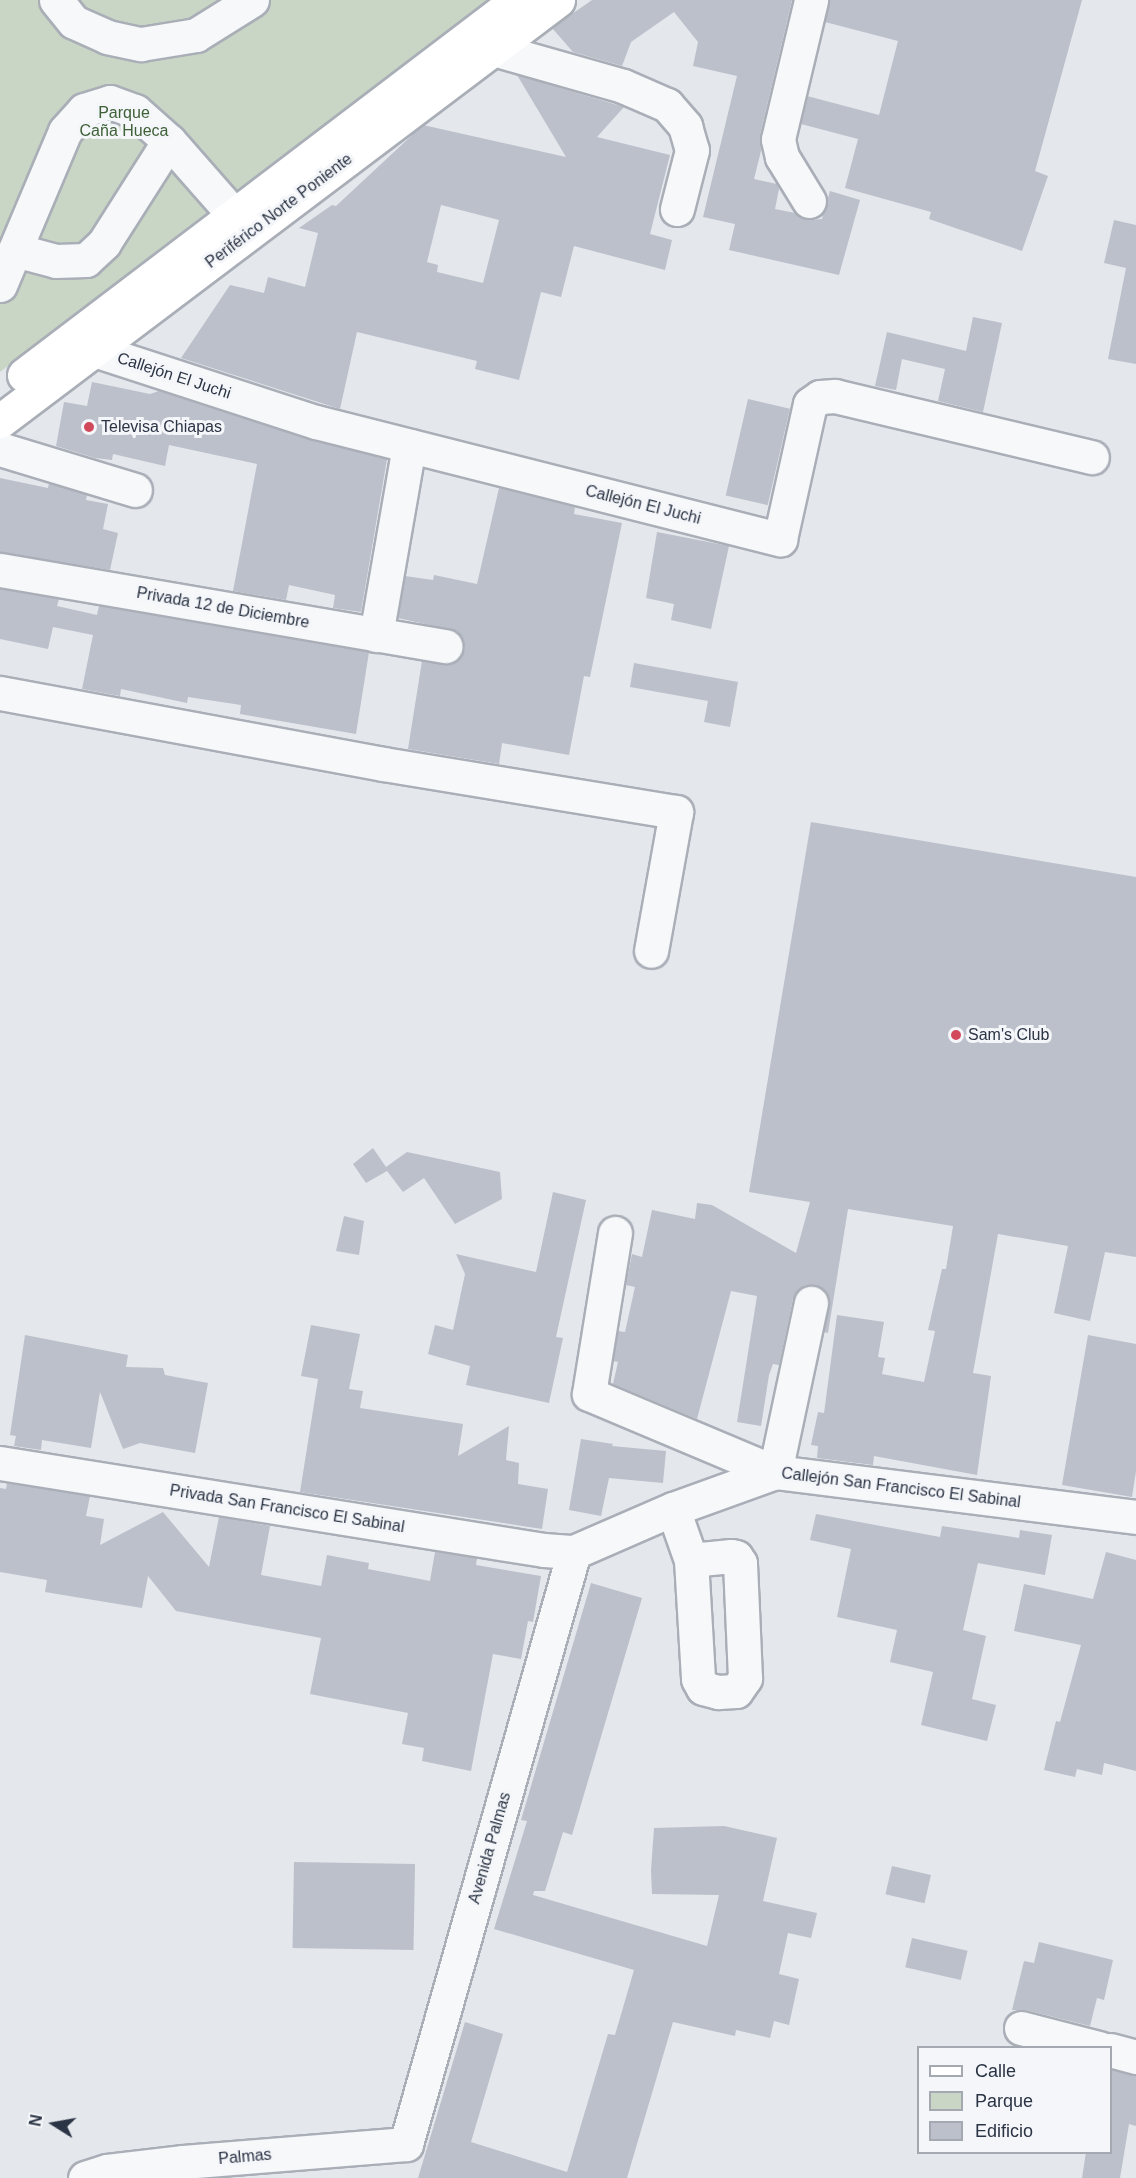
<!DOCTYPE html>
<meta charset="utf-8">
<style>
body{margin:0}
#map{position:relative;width:1136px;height:2178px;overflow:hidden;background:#e4e7ec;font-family:Helvetica,sans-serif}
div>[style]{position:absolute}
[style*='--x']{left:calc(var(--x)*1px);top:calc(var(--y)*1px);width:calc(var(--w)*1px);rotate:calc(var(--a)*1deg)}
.green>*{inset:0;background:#c9d6c5}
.building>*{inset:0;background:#bbc0ca;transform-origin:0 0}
.roads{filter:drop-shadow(2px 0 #a9aeb7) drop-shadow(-2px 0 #a9aeb7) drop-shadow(0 2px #a9aeb7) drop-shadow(0 -2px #a9aeb7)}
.minor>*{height:33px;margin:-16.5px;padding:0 16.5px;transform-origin:16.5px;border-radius:16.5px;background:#f7f8fa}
.major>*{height:33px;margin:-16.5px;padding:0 16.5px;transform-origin:16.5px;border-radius:16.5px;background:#fff}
.dots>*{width:16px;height:16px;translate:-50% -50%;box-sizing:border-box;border:3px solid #f4f6f9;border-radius:50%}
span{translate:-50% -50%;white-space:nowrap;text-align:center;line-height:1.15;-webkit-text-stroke:6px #f4f6f9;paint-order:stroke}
.park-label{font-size:16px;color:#3f6138}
.street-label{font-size:16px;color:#2b3445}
.poi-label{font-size:16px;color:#2b3445}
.left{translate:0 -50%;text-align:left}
.legend{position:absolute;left:917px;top:2046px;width:195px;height:108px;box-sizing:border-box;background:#f4f6f9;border:2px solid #a4a8b1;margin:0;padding:8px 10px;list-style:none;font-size:18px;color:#2b3445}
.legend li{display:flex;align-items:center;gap:12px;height:30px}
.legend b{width:30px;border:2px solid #a4a8b1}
.north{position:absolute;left:24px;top:2094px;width:60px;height:60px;-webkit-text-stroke:4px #f4f6f9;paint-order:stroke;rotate:281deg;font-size:16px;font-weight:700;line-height:24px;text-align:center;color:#2b3445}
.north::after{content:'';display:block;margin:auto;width:21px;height:27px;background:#2b3445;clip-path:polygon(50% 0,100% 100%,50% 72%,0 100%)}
</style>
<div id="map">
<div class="green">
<div style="clip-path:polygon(0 0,498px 0,207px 213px,0 372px)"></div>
</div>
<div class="building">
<div style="clip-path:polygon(592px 0,792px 0,760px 135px,761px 151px,754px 179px,777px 184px,779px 189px,775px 209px,795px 213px,809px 220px,822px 219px,830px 191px,860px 200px,839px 275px,729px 250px,735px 224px,703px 217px,737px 76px,693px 66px,698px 42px,674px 12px,631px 42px,622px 66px,573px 52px,552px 28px)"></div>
<div style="clip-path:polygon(829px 0,1082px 0,1035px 171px,1048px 176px,1022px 251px,929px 219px,931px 212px,845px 188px,858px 139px,801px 124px,807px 96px,879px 115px,898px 41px,825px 22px)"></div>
<div style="clip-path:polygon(evenodd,517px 75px,624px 107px,597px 137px,670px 155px,650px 234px,672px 240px,665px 270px,574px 246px,561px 297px,541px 292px,519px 380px,475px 369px,477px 361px,357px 332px,340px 409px,181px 358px,230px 285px,264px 293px,268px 277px,305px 287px,318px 233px,299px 228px,332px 205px,336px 206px,423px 125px,566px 157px,517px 75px,441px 205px,499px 220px,483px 283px,437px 272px,438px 265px,427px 262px,441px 205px)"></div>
<div style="clip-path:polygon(1114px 220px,1136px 225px,1136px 364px,1108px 359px,1126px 268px,1104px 263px)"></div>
<div style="clip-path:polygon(973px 317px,1002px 323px,983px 412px,938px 401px,945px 369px,902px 359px,896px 390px,875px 386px,887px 332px,966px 351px)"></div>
<div style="clip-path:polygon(92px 382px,150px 394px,159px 391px,310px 440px,387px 459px,361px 612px,333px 608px,335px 595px,289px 585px,286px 600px,233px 591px,257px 464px,169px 445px,165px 466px,113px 454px,112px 460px,95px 458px,56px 446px,64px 402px,87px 406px)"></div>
<div style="left:748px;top:399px;width:43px;height:99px;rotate:13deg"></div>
<div style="clip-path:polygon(0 478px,48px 488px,49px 483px,87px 495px,86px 500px,108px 504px,103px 529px,118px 533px,110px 570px,0 552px)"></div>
<div style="clip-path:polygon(499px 488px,575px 507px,574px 514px,622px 523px,590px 677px,584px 676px,569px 755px,502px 743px,499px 764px,408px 749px,422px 661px,452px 664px,460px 658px,465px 649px,463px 639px,457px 631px,398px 618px,405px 576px,433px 580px,434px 575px,477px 584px)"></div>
<div style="clip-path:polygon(657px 532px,729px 546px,711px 629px,671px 620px,674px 604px,646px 598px)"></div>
<div style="clip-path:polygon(0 589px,59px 599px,57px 606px,97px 615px,99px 606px,369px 652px,356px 734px,240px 714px,241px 705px,188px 697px,187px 703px,121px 689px,120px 696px,82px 689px,93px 635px,53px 627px,48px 649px,0 639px)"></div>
<div style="clip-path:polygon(634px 663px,738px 682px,730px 727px,704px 722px,708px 701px,630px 687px)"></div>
<div style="clip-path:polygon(811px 822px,1136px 877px,1136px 1257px,1105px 1252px,1090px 1321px,1054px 1313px,1068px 1246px,998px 1234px,973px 1373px,991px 1376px,977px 1475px,874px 1456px,873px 1465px,817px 1458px,818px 1446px,811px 1445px,818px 1412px,824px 1413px,837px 1315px,884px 1322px,878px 1357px,885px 1358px,882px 1374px,924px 1382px,935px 1331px,928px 1330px,942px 1269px,946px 1269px,953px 1226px,848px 1209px,828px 1333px,824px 1332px,829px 1297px,824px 1290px,815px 1285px,805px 1285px,798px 1290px,793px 1299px,779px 1365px,773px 1364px,769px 1375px,761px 1426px,737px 1422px,757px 1296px,731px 1291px,697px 1419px,613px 1384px,618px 1362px,613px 1361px,618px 1331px,625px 1332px,635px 1287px,626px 1285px,632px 1254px,642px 1257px,652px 1210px,695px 1219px,697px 1203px,712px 1205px,796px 1253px,810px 1202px,749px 1192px)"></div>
<div style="clip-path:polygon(373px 1148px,386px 1167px,407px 1152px,500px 1172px,502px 1199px,455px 1224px,424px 1178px,403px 1192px,387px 1171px,366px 1183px,353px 1164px)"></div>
<div style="clip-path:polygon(553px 1192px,586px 1200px,556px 1337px,563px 1338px,549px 1403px,466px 1385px,470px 1366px,428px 1354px,435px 1325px,453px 1330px,465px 1274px,456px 1254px,536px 1272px)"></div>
<div style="clip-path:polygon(344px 1216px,364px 1221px,359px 1255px,336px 1251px)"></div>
<div style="clip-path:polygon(311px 1325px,360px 1334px,349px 1389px,363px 1391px,360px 1408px,463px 1424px,458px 1456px,509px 1426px,506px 1460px,519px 1463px,518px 1484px,548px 1489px,542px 1529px,300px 1492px,318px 1379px,301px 1376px)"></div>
<div style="clip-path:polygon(25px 1335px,128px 1355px,126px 1367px,163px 1368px,165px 1375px,208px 1383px,195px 1453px,140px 1443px,123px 1449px,100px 1392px,91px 1448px,42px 1440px,41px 1450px,14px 1446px,16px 1436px,10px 1435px)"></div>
<div style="clip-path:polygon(1088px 1335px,1136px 1344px,1136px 1471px,1132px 1497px,1062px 1485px)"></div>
<div style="clip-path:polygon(581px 1439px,613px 1444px,612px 1446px,666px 1451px,663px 1483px,609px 1478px,601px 1516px,569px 1510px)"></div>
<div style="clip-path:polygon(7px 1483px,90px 1496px,86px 1516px,104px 1519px,100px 1545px,163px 1512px,209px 1567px,219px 1517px,270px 1526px,261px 1575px,321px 1586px,327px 1555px,369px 1563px,368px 1569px,430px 1581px,435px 1552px,477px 1558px,476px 1565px,541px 1576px,533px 1622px,528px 1621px,521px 1659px,493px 1654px,471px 1771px,422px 1761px,424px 1748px,402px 1744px,408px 1713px,310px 1694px,321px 1638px,176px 1611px,148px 1576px,142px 1608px,45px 1592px,47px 1580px,0 1572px,0 1488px,6px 1489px)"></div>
<div style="clip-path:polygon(816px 1514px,940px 1537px,942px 1526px,1019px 1538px,1020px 1530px,1052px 1535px,1045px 1575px,978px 1563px,963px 1630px,986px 1636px,972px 1699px,996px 1705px,987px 1741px,921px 1725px,933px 1672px,890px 1662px,897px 1630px,837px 1617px,851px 1549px,810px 1540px)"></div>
<div style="clip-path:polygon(1106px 1552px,1136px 1560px,1136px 1771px,1104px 1763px,1102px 1775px,1077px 1769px,1075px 1777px,1044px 1770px,1056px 1721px,1060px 1722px,1081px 1645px,1014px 1631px,1024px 1584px,1093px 1599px)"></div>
<div style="clip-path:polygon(591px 1583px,642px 1598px,572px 1835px,563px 1832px,545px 1891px,534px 1891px,533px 1895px,707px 1946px,719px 1895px,652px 1894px,651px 1870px,654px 1828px,724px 1826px,777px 1838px,763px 1901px,817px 1913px,811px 1938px,788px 1933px,779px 1974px,799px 1979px,789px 2025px,774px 2021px,770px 2038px,736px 2030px,735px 2036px,673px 2022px,627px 2178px,418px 2178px,465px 2022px,503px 2034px,471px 2142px,567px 2172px,608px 2034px,615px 2035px,634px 1970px,494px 1929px,527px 1821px,521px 1820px)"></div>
<div style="left:415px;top:1864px;width:86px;height:121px;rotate:91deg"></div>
<div style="left:892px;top:1866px;width:40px;height:29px;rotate:13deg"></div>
<div style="left:912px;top:1938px;width:57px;height:30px;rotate:13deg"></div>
<div style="clip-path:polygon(1039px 1942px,1113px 1960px,1104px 2000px,1097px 1998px,1090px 2026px,1026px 2010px,1012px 2010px,1024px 1961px,1034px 1963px)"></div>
<div style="clip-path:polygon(1110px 2070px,1136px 2075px,1136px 2126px,1129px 2124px,1120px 2178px,1082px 2178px,1086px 2152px,1110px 2152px)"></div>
</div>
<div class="roads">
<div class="minor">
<div style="--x:56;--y:0;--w:28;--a:51"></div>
<div style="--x:74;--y:22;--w:36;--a:24"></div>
<div style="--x:107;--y:37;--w:35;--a:12"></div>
<div style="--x:141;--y:44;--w:56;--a:-9.3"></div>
<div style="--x:196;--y:35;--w:66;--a:-32"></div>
<div style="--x:493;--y:49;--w:135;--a:15.9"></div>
<div style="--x:623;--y:86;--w:48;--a:23.4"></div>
<div style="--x:667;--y:105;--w:28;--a:49"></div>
<div style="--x:685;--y:126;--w:25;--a:74"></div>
<div style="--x:692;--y:150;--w:61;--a:104.3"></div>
<div style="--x:809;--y:201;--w:52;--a:-121.5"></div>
<div style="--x:782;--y:157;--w:18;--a:-103"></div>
<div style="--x:778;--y:139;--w:143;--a:-76.6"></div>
<div style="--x:15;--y:250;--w:42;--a:15"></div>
<div style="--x:56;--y:261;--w:30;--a:-2"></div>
<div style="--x:86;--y:260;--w:25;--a:-43"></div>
<div style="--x:104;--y:243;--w:121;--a:-57.5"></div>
<div style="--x:0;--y:285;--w:167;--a:-67.1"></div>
<div style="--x:65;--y:131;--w:28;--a:-48"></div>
<div style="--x:84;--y:110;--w:27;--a:-17"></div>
<div style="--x:110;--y:102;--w:27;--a:20"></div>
<div style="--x:135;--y:111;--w:45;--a:41.4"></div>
<div style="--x:169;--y:141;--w:98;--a:48.7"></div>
<div style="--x:94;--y:350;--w:233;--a:18"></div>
<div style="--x:316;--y:422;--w:479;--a:14.2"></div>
<div style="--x:780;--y:539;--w:138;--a:-77.5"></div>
<div style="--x:810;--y:404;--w:12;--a:-35"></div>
<div style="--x:820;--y:397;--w:15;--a:-4"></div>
<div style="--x:835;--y:396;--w:264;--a:13.4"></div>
<div style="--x:0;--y:449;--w:141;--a:16.9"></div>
<div style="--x:0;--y:570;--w:452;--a:9.7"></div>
<div style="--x:376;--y:635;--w:192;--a:-80.1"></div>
<div style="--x:0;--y:693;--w:390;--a:10.5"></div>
<div style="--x:383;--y:764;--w:297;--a:9.3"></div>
<div style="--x:676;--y:812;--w:141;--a:100.2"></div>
<div style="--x:615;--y:1233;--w:163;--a:99.2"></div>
<div style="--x:589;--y:1394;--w:202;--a:22.8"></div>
<div style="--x:775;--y:1472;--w:173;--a:-78"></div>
<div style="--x:0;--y:1463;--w:551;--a:9.09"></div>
<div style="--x:544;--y:1550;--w:30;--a:4"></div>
<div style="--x:574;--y:1552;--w:108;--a:-23.5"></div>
<div style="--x:673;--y:1509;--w:109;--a:-19.9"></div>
<div style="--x:775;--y:1472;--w:364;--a:7.1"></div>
<div style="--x:673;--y:1509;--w:54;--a:70.6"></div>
<div style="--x:691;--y:1560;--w:119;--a:86.6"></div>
<div style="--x:698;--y:1679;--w:10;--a:61"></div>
<div style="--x:703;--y:1688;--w:16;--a:15"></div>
<div style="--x:718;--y:1692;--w:18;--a:-3"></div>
<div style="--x:736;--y:1691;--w:16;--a:-55"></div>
<div style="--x:745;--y:1678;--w:115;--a:-92.5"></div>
<div style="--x:740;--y:1563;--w:7;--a:-124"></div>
<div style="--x:736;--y:1557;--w:5;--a:-169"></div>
<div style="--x:731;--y:1556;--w:40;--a:174.3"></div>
<div style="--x:1021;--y:2028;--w:81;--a:14.4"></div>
<div style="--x:1110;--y:2050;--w:27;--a:15"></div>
<div style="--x:85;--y:2178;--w:23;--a:-18"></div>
<div style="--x:107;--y:2171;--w:77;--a:-6.8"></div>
<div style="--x:183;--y:2162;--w:224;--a:-4.6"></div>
<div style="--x:406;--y:2144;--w:615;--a:-74.16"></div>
</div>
<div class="major">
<div style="--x:24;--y:375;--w:619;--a:-37.26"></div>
<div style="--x:0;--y:421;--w:699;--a:-37.03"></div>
</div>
</div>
<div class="dots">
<div style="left:89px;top:427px;background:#d1495b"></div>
<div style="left:956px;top:1035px;background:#d1495b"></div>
</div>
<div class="park-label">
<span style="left:124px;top:122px">Parque<br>Caña Hueca</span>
</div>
<div class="street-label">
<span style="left:279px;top:211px;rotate:-37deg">Periférico Norte Poniente</span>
<span style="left:174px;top:376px;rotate:18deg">Callejón El Juchi</span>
<span style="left:643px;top:505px;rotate:14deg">Callejón El Juchi</span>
<span style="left:223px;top:608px;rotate:10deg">Privada 12 de Diciembre</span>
<span style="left:901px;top:1488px;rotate:7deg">Callejón San Francisco El Sabinal</span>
<span style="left:287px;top:1509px;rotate:9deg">Privada San Francisco El Sabinal</span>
<span style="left:490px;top:1848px;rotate:-74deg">Avenida Palmas</span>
<span style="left:245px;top:2157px;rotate:-5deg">Palmas</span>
</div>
<div class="poi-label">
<span class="left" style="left:101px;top:427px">Televisa Chiapas</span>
<span class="left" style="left:968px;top:1035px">Sam's Club</span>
</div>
<ul class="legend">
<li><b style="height:8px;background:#fff"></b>Calle</li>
<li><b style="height:16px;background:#c9d6c5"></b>Parque</li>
<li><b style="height:16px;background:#bbc0ca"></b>Edificio</li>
</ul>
<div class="north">N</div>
</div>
